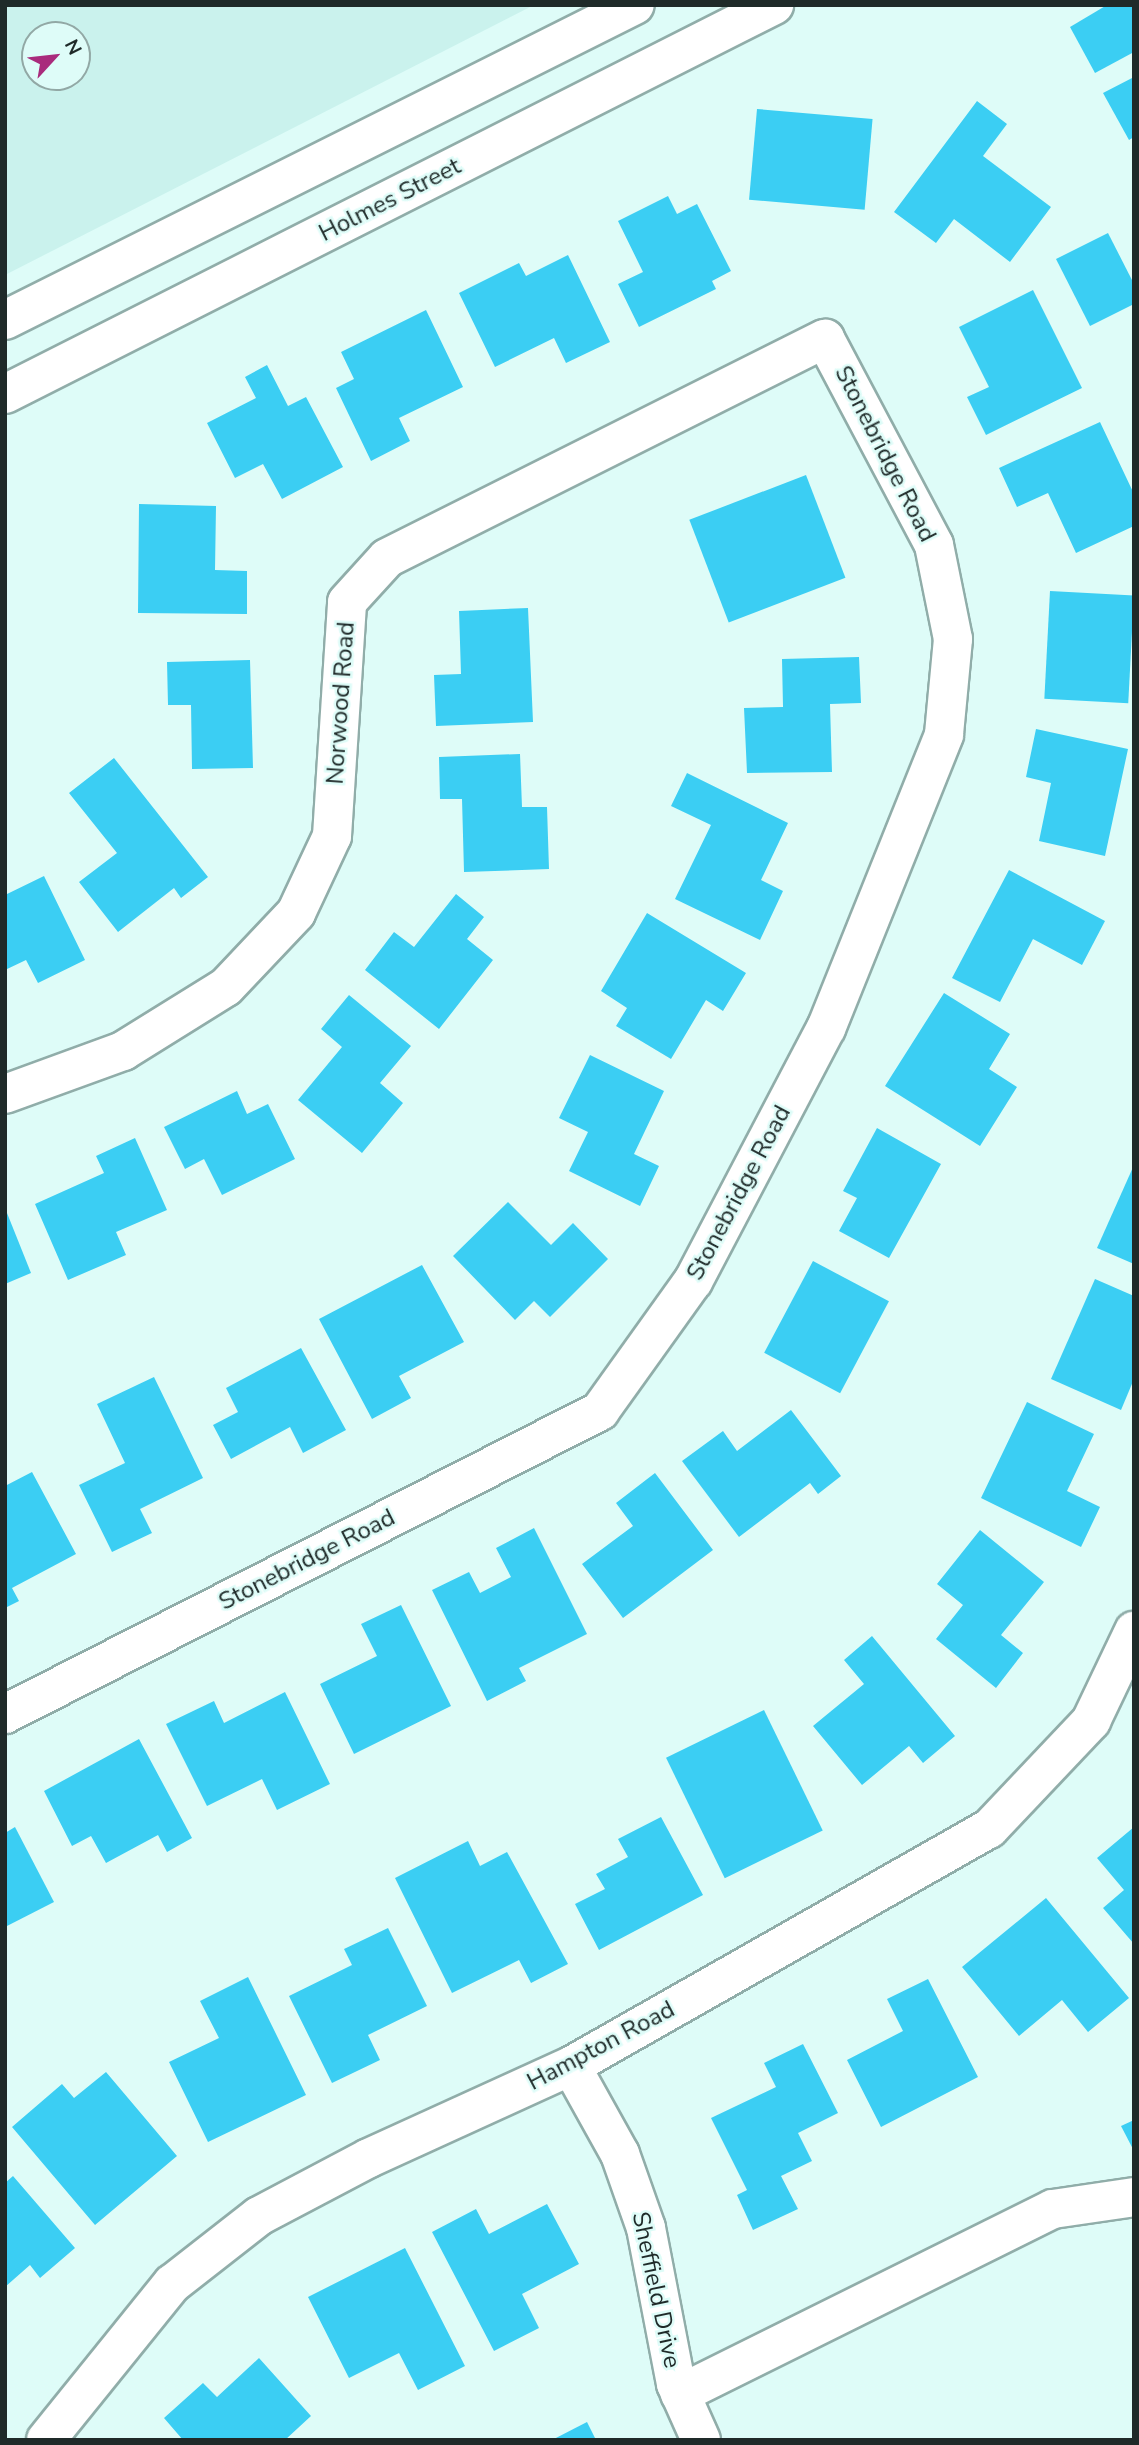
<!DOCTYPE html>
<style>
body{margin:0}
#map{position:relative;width:1139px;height:2445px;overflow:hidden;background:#defcf8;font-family:"Nunito Sans",sans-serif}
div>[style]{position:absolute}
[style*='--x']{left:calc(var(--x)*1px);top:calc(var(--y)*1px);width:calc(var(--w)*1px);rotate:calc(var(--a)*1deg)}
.built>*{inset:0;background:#caf2ed}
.building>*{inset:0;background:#3bcef3;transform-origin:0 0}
.roads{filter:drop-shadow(2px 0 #90ada9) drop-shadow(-2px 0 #90ada9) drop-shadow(0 2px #90ada9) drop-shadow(0 -2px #90ada9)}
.minor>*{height:38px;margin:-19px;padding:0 19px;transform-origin:19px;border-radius:19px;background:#fff}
.major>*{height:38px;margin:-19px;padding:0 19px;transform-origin:19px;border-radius:19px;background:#fff}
span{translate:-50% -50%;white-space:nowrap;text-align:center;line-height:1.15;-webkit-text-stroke:5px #defcf8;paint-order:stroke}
.street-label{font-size:24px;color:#1f2a29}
.frame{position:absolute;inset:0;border:7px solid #1f2a29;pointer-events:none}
.north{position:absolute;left:21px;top:21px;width:70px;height:70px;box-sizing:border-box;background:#defcf8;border:2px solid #92a8a5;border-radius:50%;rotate:63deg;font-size:19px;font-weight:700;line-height:28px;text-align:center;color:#1f2a29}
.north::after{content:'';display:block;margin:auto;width:24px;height:32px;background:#a92b7c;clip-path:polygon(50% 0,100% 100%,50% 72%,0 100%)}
</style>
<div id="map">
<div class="built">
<div style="clip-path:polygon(evenodd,5px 5px,534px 5px,5px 275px,5px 5px,35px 35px,77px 35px,77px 77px,35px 77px,35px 35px)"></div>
</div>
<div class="building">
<div style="clip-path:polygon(1107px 5px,1134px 5px,1134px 52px,1095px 73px,1070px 27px)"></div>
<div style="clip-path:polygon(1134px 77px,1134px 137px,1129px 140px,1103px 93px)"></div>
<div style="clip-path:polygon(977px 101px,1007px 124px,983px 156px,1051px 207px,1010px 262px,954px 219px,936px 243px,894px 212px)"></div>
<div style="left:757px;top:109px;width:116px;height:91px;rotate:5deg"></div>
<div style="clip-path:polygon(668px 196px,677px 214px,697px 204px,731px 271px,712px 281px,716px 289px,639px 327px,618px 284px,643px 272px,618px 221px)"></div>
<div style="clip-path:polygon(1108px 233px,1134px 284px,1134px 304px,1090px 326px,1056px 259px)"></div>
<div style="clip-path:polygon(568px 255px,610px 342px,566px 363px,554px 338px,495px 367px,459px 293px,519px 263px,526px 276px)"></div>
<div style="clip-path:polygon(1033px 290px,1082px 388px,986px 435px,967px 397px,989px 387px,959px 327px)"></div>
<div style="clip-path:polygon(426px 310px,463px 387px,399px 418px,410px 441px,371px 461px,336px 388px,354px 379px,341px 352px)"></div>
<div style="clip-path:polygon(267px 365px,288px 406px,306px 397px,343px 467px,282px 499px,263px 464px,235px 478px,207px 423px,256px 398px,245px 377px)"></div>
<div style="clip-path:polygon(1100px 422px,1134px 494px,1134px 526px,1076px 553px,1048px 493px,1017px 507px,999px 468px)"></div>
<div style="left:806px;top:475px;width:110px;height:125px;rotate:69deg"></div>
<div style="clip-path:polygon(139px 504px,216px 506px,215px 570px,247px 571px,247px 614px,138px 613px)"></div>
<div style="left:1050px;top:591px;width:84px;height:108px;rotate:3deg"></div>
<div style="clip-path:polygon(528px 608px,533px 722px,436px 726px,434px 675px,461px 674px,459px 611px)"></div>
<div style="clip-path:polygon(859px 657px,861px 703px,830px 704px,832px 772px,747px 773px,744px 708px,783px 707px,782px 659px)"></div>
<div style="clip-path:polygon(250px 660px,253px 768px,192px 769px,191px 705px,168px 705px,167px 662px)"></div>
<div style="clip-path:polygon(1036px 729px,1128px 749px,1105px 856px,1039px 841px,1051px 783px,1026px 777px)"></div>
<div style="clip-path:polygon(520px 754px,522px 807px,547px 807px,549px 869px,464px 872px,462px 799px,440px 799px,439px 757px)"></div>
<div style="clip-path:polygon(114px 758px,208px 877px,181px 898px,174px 888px,118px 932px,79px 882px,117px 853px,69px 793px)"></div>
<div style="clip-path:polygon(687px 773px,788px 823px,761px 880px,783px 891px,760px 940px,675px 899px,711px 825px,671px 806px)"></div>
<div style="clip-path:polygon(1009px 870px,1105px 921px,1082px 965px,1033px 939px,1000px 1002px,952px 978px)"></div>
<div style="clip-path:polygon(44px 876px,85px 960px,38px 983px,26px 960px,5px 970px,5px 895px)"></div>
<div style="clip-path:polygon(456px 894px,484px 917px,467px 939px,493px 960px,439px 1029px,365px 970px,394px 932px,414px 947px)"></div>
<div style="clip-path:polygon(647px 913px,746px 973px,723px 1011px,706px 1000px,671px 1059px,616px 1026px,627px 1008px,601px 991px)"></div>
<div style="clip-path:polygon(944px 993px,1010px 1034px,989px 1069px,1017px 1087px,980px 1146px,885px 1086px)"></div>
<div style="clip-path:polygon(349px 995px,411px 1046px,380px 1083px,403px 1103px,362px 1153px,298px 1100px,342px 1047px,321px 1029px)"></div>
<div style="clip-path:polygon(590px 1055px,664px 1091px,634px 1154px,659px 1166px,640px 1206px,569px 1171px,588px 1132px,559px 1118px)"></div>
<div style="clip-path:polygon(237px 1091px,247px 1114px,268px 1104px,295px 1159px,222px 1195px,204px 1159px,185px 1169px,164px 1127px)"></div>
<div style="clip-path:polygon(877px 1128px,941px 1164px,889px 1258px,839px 1231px,857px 1198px,843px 1191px)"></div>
<div style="clip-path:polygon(135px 1138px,167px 1210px,116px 1232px,126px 1255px,68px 1280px,35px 1204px,104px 1173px,96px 1156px)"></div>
<div style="clip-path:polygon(1134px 1165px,1134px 1264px,1097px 1248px)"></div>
<div style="clip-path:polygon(508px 1202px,551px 1245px,573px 1223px,608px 1259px,550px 1317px,534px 1301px,515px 1320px,453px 1256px)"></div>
<div style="clip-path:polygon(5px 1208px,31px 1273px,5px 1284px)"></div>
<div style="left:813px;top:1261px;width:86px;height:104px;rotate:28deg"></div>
<div style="clip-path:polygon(422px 1265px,464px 1342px,399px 1376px,411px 1398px,372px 1419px,319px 1319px)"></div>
<div style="clip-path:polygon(1095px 1279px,1134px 1296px,1134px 1379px,1121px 1410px,1051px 1379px)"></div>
<div style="clip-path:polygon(301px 1348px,346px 1430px,303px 1453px,290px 1427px,231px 1459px,213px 1425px,238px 1412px,226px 1388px)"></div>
<div style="clip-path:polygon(154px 1377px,203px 1478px,140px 1509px,152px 1533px,112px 1552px,79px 1485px,125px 1463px,97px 1404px)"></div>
<div style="clip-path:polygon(1027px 1402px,1094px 1434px,1067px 1491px,1100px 1507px,1081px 1547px,981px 1498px)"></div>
<div style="clip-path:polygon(791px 1410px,841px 1476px,818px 1494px,810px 1483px,739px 1537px,682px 1461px,723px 1431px,737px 1451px)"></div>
<div style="clip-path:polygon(32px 1472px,76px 1554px,12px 1588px,19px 1601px,5px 1608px,5px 1486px)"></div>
<div style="clip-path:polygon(655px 1473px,713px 1550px,623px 1618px,582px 1564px,633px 1526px,616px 1503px)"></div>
<div style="clip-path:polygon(534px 1528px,587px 1634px,519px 1668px,526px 1681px,487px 1701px,432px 1590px,469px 1572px,480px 1593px,511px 1577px,496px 1548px)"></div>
<div style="clip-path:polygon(980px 1530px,1044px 1582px,1001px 1635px,1023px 1653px,996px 1688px,936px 1639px,963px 1605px,937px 1584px)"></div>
<div style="clip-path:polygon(401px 1605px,451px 1706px,354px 1754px,320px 1684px,377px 1656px,361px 1624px)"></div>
<div style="clip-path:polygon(872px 1636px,955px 1736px,923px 1763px,909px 1746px,862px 1785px,813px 1726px,864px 1684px,844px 1660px)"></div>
<div style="clip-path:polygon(285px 1692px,330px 1784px,277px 1810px,262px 1779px,207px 1806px,166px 1724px,214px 1701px,224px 1723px)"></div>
<div style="left:764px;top:1710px;width:134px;height:109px;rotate:64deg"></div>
<div style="clip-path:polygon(139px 1739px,192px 1838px,167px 1852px,158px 1835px,106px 1863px,91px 1836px,72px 1846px,44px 1791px)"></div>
<div style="clip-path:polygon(661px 1817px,703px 1895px,599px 1950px,575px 1904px,605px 1889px,596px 1874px,628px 1857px,618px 1839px)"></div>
<div style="clip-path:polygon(15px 1827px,54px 1902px,5px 1927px,5px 1833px)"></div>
<div style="clip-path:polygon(1134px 1827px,1134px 1944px,1103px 1908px,1124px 1890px,1097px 1858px)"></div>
<div style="clip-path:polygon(468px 1841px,480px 1866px,507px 1852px,568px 1964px,531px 1983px,519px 1960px,452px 1993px,395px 1878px)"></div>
<div style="clip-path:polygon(1046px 1898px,1129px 1998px,1088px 2032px,1062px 2000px,1019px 2036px,962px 1967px)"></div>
<div style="clip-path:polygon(388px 1928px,427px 2006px,368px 2035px,380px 2060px,332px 2083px,289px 1996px,352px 1965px,344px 1949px)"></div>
<div style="clip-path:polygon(248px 1977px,306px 2095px,208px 2142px,169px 2062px,219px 2038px,200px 2001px)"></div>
<div style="clip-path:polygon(928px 1979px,978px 2077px,881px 2127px,847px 2060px,903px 2031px,887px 1999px)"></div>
<div style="clip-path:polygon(803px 2044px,838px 2113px,798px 2133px,812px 2161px,781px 2176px,798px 2209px,753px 2230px,737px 2195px,747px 2190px,711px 2118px,776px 2087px,764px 2063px)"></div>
<div style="clip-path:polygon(106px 2072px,177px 2156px,95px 2225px,12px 2127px,62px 2084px,74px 2098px)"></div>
<div style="clip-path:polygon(1134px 2120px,1134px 2151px,1121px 2126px)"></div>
<div style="clip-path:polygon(13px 2176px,75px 2248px,40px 2278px,30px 2265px,5px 2287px,5px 2183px)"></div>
<div style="clip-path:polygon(547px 2204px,579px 2264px,522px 2294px,539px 2328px,494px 2351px,432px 2232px,476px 2209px,489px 2234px)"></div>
<div style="clip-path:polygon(405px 2248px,465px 2366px,418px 2390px,399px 2353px,349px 2378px,308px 2297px)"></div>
<div style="clip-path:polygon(259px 2358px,311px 2416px,285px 2440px,183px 2440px,164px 2418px,203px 2383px,217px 2397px)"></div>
<div style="clip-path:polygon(587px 2422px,596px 2440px,552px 2440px)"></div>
</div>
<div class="roads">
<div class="minor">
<div style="--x:5;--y:1094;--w:126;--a:-20"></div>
<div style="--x:123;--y:1051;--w:121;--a:-31.9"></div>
<div style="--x:226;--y:987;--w:102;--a:-46.6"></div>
<div style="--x:296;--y:913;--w:85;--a:-64.9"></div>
<div style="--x:332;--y:836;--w:234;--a:-86.3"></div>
<div style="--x:347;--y:602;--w:59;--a:-47.7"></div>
<div style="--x:387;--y:558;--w:490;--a:-26.6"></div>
<div style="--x:825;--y:339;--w:233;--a:62.1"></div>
<div style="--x:934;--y:545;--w:96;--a:78.6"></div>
<div style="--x:953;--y:639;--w:96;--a:95.4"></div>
<div style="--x:944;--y:735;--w:316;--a:111.9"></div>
<div style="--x:826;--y:1028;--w:286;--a:117.7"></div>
<div style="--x:693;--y:1281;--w:160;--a:125.6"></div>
<div style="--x:600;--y:1411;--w:668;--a:153.01"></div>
<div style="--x:571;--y:2066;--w:101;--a:60.9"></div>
<div style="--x:620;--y:2154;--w:78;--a:70.6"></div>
<div style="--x:646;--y:2228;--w:159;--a:79.1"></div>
<div style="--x:676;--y:2384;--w:61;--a:65.9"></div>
<div style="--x:680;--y:2394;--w:416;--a:-26.4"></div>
<div style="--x:1053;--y:2209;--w:82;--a:-8.4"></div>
<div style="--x:46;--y:2440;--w:201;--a:-51.1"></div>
<div style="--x:172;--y:2284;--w:110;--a:-38"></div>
<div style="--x:259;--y:2216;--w:124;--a:-27.8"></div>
<div style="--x:369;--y:2158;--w:222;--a:-24.5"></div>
<div style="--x:571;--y:2066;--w:481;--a:-29.6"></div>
<div style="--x:989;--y:1829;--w:149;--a:-46.6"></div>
<div style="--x:1091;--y:1721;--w:100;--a:-64.5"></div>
</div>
<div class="major">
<div style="--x:5;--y:320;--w:704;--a:-26.57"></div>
<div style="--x:5;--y:394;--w:862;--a:-26.83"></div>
</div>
</div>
<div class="street-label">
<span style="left:390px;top:200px;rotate:-27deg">Holmes Street</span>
<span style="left:885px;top:454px;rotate:63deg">Stonebridge Road</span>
<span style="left:341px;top:703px;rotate:-86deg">Norwood Road</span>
<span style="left:739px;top:1193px;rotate:-62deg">Stonebridge Road</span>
<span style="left:307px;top:1560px;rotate:-27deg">Stonebridge Road</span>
<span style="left:601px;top:2046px;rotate:-28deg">Hampton Road</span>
<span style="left:656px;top:2290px;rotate:78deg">Sheffield Drive</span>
</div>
<div class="frame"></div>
<div class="north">N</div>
</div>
